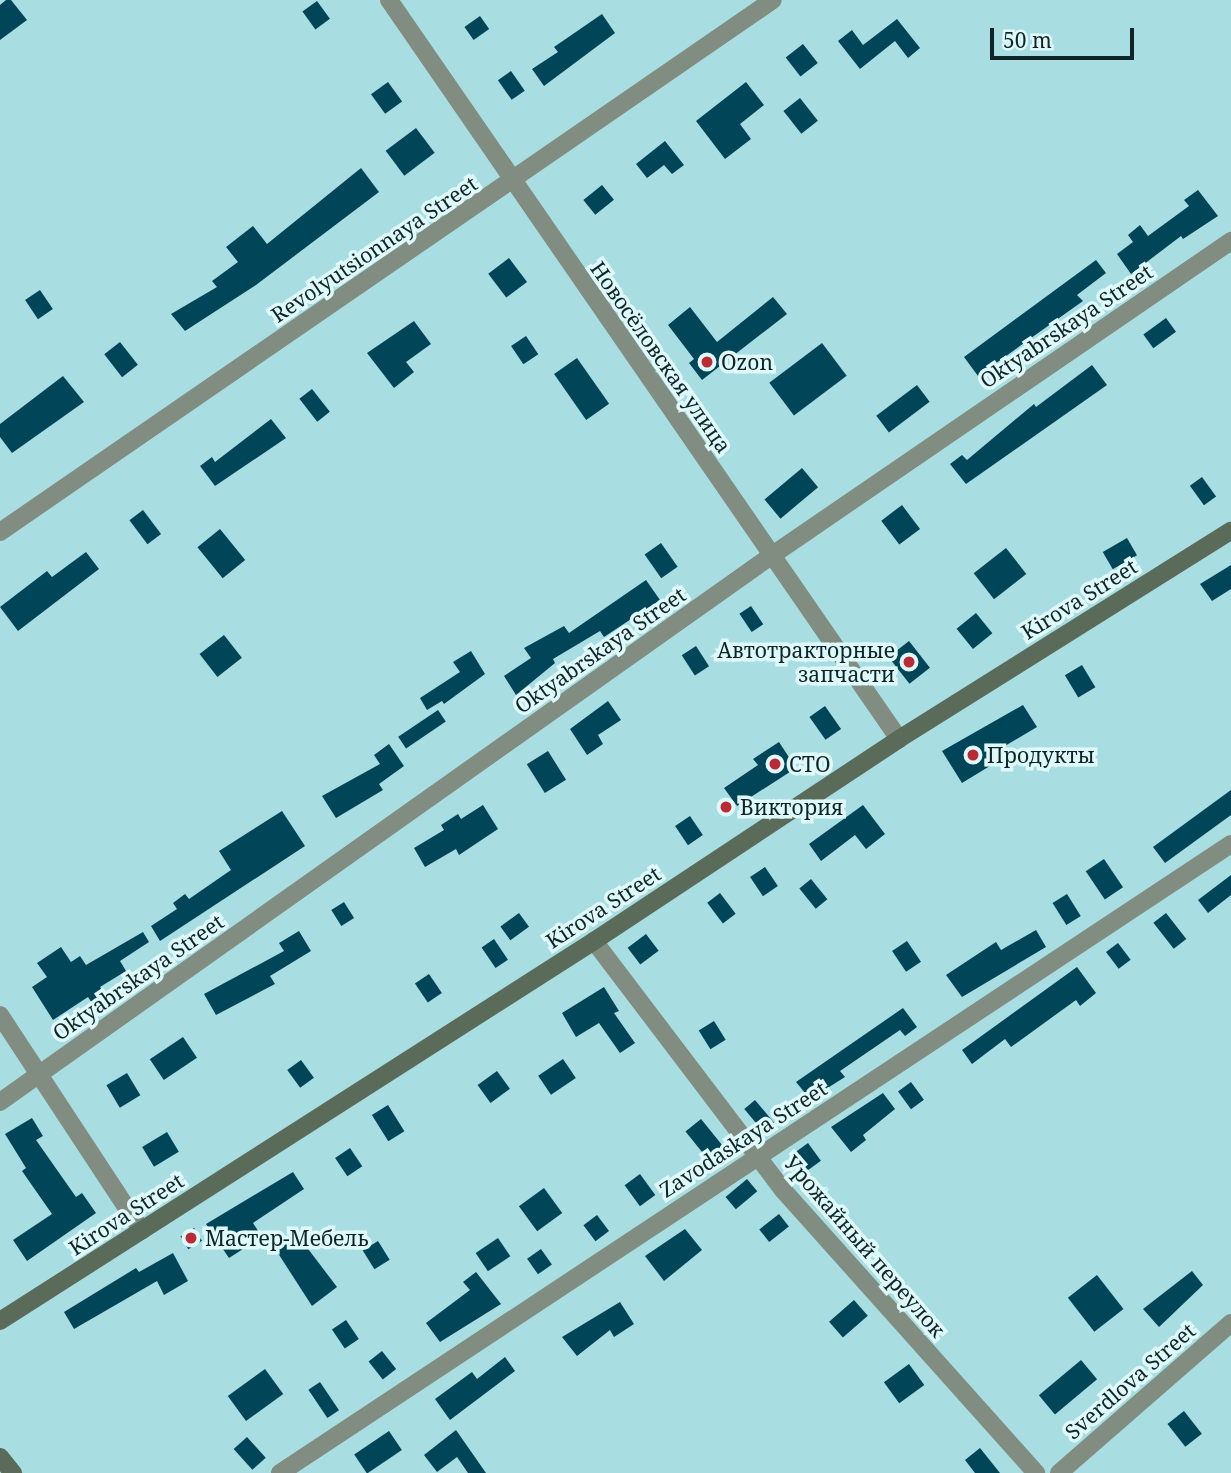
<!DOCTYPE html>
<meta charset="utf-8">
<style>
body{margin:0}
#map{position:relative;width:1231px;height:1473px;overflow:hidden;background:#a8dde2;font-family:"Noto Serif",serif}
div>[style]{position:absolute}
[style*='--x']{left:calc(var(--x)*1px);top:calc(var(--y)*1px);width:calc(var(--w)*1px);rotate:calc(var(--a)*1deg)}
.building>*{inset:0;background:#004558;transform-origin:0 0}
.street>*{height:18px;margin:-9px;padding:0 9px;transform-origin:9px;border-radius:9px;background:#818d80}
.secondary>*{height:18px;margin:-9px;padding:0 9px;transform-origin:9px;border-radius:9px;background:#5a6c59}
.dots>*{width:19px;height:19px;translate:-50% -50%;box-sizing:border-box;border:4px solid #dff9fb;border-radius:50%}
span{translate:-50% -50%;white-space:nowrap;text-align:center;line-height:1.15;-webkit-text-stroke:7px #dff9fb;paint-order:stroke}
.street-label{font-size:21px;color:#102527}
.poi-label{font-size:21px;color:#102527}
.left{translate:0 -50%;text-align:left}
.right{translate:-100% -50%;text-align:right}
.scale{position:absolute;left:990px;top:28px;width:144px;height:32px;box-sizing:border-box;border:4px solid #102527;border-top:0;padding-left:9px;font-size:21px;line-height:24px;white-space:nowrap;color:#102527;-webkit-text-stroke:5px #dff9fb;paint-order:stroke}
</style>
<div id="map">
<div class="building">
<div style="clip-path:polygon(6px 0,11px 0,27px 20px,0 40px,0 5px)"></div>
<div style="left:317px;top:1px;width:22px;height:18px;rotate:54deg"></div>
<div style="clip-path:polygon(602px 14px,615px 33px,544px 86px,532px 69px,558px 52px,554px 47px)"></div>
<div style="left:480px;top:16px;width:16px;height:19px;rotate:55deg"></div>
<div style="clip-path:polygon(897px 19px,920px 48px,908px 58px,895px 41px,860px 69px,838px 41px,852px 30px,863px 45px)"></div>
<div style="left:803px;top:44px;width:24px;height:22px;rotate:52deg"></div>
<div style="left:511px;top:71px;width:24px;height:16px;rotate:55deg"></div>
<div style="left:388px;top:82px;width:24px;height:21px;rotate:54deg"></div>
<div style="clip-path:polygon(746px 82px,764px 105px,740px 124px,751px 139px,725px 159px,696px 121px)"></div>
<div style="left:800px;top:98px;width:29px;height:21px;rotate:52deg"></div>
<div style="left:416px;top:128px;width:31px;height:38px;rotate:53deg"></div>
<div style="clip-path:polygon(665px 141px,684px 165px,672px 174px,664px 165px,647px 178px,636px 164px)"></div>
<div style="clip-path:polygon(361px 168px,379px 192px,256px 285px,185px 331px,171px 314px,217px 287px,212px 281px,238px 262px,226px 247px,253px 226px,267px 244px)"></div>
<div style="left:602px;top:185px;width:19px;height:24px;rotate:51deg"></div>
<div style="clip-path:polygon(1198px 190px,1218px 216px,1183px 239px,1181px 236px,1131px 274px,1117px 254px,1133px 242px,1128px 235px,1140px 225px,1148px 236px,1189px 206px,1184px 200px)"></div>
<div style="left:509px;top:258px;width:30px;height:26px;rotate:53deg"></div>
<div style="clip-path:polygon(1096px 260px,1106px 273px,1077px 295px,1083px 301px,978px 376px,964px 357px)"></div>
<div style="left:40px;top:290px;width:23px;height:18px;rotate:56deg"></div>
<div style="clip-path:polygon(773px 297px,787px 314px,702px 380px,689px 363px,694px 359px,668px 325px,690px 307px,717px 342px)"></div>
<div style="left:1166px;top:318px;width:17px;height:28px;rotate:54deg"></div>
<div style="clip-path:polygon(414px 321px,431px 344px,406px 362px,414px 372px,394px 388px,367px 353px)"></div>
<div style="left:526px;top:336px;width:22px;height:18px;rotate:56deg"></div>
<div style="left:120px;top:342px;width:29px;height:20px;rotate:52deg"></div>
<div style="left:822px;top:343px;width:41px;height:66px;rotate:53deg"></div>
<div style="left:577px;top:358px;width:56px;height:28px;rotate:55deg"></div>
<div style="clip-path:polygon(1092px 365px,1107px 385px,966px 484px,950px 464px,962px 455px,967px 460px,1034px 404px,1036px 407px)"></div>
<div style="clip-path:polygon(63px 376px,84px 402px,12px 453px,0 437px,0 424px)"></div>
<div style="left:917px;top:385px;width:21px;height:51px;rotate:53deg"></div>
<div style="left:312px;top:389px;width:29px;height:16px;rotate:52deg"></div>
<div style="clip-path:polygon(271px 419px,286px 438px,215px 486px,200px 466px,212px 457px,215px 462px)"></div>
<div style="left:802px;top:468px;width:25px;height:49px;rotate:50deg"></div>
<div style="left:1202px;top:477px;width:24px;height:15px;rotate:54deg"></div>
<div style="left:902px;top:505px;width:30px;height:26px;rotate:53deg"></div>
<div style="left:143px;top:510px;width:30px;height:17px;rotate:53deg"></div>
<div style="left:220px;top:529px;width:40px;height:29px;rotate:51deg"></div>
<div style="left:1127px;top:538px;width:20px;height:28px;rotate:60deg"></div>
<div style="left:661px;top:543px;width:29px;height:20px;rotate:55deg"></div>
<div style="left:1006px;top:548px;width:33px;height:41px;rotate:52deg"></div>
<div style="clip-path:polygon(86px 552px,99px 569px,18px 631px,0 607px,47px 571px,52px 577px)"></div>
<div style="clip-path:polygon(1231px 565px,1231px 589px,1212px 601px,1200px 584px)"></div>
<div style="clip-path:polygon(646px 580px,660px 600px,604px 637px,600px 631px,553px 659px,555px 663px,516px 695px,504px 676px,531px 658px,524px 648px,564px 626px,569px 633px)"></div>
<div style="left:751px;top:606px;width:22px;height:14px;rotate:56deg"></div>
<div style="left:976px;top:613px;width:26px;height:25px;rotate:51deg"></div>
<div style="left:224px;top:635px;width:29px;height:31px;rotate:52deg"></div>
<div style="left:909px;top:641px;width:34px;height:26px;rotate:52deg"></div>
<div style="left:696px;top:646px;width:24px;height:17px;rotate:57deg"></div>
<div style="clip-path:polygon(471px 651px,485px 674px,444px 704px,442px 701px,427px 710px,420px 698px,460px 672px,453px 662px)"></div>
<div style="left:1082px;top:665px;width:26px;height:20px;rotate:59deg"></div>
<div style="clip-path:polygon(608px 701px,621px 720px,598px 735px,603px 744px,587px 755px,570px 729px)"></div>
<div style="clip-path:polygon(1023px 705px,1037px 727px,998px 750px,1003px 758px,962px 783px,942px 751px)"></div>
<div style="left:825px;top:706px;width:28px;height:19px;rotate:55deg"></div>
<div style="left:438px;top:710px;width:14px;height:48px;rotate:56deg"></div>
<div style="clip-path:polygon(779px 742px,796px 768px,737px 806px,724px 788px,758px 765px,753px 759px)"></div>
<div style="clip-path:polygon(389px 744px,404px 766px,379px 784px,383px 790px,336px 818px,322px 796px,380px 764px,374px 755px)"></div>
<div style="left:548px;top:751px;width:34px;height:25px;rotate:58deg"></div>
<div style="clip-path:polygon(1231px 790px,1231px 815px,1165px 863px,1153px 847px)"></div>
<div style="clip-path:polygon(483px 805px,498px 829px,459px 855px,456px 849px,425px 867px,414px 848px,444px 830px,441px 825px,458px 814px,461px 819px)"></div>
<div style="clip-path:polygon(863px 805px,885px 834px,866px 849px,855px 835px,821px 861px,809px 844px)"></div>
<div style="clip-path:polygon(282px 811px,305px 846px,160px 941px,151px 926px,177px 909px,173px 903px,185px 894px,189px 899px,231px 870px,219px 851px)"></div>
<div style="left:690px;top:816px;width:23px;height:18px;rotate:56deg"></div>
<div style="left:1104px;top:859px;width:34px;height:22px;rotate:56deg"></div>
<div style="left:765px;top:867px;width:23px;height:18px;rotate:56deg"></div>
<div style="clip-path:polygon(1231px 875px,1231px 895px,1208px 913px,1198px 900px)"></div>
<div style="left:811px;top:879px;width:26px;height:15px;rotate:51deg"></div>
<div style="left:720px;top:893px;width:26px;height:16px;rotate:53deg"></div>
<div style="left:1067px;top:894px;width:26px;height:17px;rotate:58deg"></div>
<div style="left:344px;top:902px;width:19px;height:15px;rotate:58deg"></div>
<div style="left:519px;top:913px;width:17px;height:23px;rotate:54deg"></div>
<div style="left:1166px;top:913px;width:33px;height:16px;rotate:52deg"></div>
<div style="clip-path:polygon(1036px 930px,1046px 947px,962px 997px,946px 975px,996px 942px,1001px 950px)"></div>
<div style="clip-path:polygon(299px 931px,311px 951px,270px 976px,275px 984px,216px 1015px,204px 994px,284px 951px,279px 943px)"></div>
<div style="clip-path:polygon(143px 932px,149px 942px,120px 961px,126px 971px,100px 987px,111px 1004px,98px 1012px,88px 997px,53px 1020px,32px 987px,47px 977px,37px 963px,61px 947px,71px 962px,80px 956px,86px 965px)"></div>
<div style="left:646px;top:934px;width:21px;height:23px;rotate:53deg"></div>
<div style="left:494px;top:939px;width:25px;height:15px;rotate:56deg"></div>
<div style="left:907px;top:941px;width:25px;height:18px;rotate:56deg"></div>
<div style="left:1118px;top:943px;width:21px;height:15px;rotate:53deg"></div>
<div style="clip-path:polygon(1077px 967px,1096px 993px,1080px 1006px,1076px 1000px,1011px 1047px,1005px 1039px,972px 1064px,962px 1050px)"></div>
<div style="left:429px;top:974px;width:23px;height:17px;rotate:56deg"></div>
<div style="clip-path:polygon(604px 987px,619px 1011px,614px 1013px,635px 1043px,620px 1053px,599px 1023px,576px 1037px,562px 1013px)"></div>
<div style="clip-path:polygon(903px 1008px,917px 1027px,905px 1036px,900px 1030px,840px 1071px,845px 1077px,810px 1099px,796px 1082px)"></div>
<div style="left:714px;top:1021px;width:22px;height:18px;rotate:58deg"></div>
<div style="left:183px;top:1037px;width:25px;height:40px;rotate:56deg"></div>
<div style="left:563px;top:1059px;width:23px;height:30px;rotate:56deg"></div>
<div style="left:301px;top:1060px;width:22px;height:17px;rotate:54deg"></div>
<div style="left:497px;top:1071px;width:22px;height:24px;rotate:54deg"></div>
<div style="left:127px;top:1073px;width:26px;height:24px;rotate:59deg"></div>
<div style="left:911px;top:1082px;width:22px;height:16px;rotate:54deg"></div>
<div style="clip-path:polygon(883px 1093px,895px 1109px,863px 1135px,866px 1140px,851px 1152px,831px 1127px)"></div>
<div style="left:755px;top:1100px;width:30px;height:14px;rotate:50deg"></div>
<div style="left:388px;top:1105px;width:31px;height:19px;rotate:58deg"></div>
<div style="clip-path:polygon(32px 1118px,43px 1136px,36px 1140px,76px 1197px,82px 1193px,96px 1213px,27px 1261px,13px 1240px,52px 1214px,22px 1171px,26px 1168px,5px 1134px)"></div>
<div style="left:701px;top:1119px;width:38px;height:20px;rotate:51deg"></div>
<div style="left:167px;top:1132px;width:23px;height:29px;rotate:59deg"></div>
<div style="left:808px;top:1143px;width:22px;height:17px;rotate:54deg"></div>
<div style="left:350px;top:1148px;width:22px;height:18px;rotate:56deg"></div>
<div style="clip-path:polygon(293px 1172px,304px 1189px,253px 1223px,262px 1237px,229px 1258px,206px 1224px)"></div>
<div style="left:640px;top:1174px;width:26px;height:19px;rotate:54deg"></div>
<div style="left:747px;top:1179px;width:16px;height:28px;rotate:50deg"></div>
<div style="left:544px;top:1188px;width:31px;height:31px;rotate:54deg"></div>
<div style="left:779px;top:1214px;width:16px;height:25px;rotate:52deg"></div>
<div style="left:597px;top:1215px;width:20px;height:17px;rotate:53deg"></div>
<div style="left:194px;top:1228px;width:15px;height:16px;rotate:58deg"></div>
<div style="clip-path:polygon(685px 1229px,702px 1250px,664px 1281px,645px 1256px)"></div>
<div style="clip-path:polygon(296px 1233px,337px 1287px,312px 1306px,274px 1247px)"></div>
<div style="left:498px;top:1238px;width:22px;height:27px;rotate:56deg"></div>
<div style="left:378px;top:1241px;width:22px;height:18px;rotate:58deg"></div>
<div style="left:541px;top:1249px;width:19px;height:17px;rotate:55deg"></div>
<div style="clip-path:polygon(173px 1253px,188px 1281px,164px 1295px,157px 1281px,74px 1329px,64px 1312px,136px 1268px,139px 1272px)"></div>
<div style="clip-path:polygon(1192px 1271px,1203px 1285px,1159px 1327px,1143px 1309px)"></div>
<div style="clip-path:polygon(476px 1272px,501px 1304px,440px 1342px,426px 1323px,470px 1290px,463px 1282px)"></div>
<div style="left:1097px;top:1275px;width:43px;height:37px;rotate:52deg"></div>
<div style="left:854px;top:1300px;width:21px;height:33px;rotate:49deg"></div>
<div style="clip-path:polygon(620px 1302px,634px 1324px,614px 1337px,610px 1330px,577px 1356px,562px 1337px)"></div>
<div style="left:346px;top:1320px;width:23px;height:17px;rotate:56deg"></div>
<div style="left:382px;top:1351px;width:23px;height:17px;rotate:52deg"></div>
<div style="clip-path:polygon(505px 1357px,515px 1371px,450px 1420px,435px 1399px,472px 1372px,477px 1379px)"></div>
<div style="left:1081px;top:1360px;width:25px;height:55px;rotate:50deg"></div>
<div style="left:909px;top:1364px;width:26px;height:31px;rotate:54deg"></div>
<div style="left:265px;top:1369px;width:31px;height:46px;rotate:54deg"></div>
<div style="left:320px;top:1382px;width:34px;height:14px;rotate:56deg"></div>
<div style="left:1184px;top:1411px;width:29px;height:21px;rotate:52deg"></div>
<div style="clip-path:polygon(456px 1430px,486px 1473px,468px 1473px,457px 1457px,437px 1472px,424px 1455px)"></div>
<div style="left:389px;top:1431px;width:23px;height:42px;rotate:56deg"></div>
<div style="left:247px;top:1437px;width:28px;height:18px;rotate:48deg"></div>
<div style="clip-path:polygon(980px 1448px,1000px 1473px,975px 1473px,965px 1460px)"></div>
</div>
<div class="street">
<div style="--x:389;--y:0;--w:898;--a:55.39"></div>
<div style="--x:0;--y:532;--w:938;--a:-34.54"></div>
<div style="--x:594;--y:941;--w:313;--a:52.8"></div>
<div style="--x:783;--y:1190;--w:380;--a:48.2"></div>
<div style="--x:0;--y:1015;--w:258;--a:56.7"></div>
<div style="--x:0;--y:1102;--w:945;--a:-35.31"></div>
<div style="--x:771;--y:556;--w:558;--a:-34.4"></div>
<div style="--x:280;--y:1473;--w:1140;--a:-33.48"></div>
<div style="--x:1059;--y:1473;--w:228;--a:-41.1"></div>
</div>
<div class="secondary">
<div style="--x:0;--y:1321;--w:705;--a:-32.61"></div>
<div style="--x:594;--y:941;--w:366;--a:-33.5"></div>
<div style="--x:899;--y:739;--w:392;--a:-32.1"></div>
<div style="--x:0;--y:1457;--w:21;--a:51"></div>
</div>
<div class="dots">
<div style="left:707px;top:362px;background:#bb2b35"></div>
<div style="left:909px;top:662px;background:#bb2b35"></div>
<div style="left:973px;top:755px;background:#bb2b35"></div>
<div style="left:775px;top:764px;background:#bb2b35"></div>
<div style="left:726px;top:807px;background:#bb2b35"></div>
<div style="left:191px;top:1238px;background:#bb2b35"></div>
</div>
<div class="street-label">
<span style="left:374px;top:249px;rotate:-34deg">Revolyutsionnaya Street</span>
<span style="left:1066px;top:326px;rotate:-34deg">Oktyabrskaya Street</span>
<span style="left:661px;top:357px;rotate:55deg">Новосёловская улица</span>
<span style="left:1079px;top:599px;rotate:-32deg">Kirova Street</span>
<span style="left:600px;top:650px;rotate:-35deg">Oktyabrskaya Street</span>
<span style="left:603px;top:907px;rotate:-33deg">Kirova Street</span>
<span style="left:138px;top:977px;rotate:-35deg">Oktyabrskaya Street</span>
<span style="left:743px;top:1139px;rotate:-33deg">Zavodaskaya Street</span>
<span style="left:126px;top:1214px;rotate:-33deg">Kirova Street</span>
<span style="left:865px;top:1246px;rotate:49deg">Урожайный переулок</span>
<span style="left:1130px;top:1381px;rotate:-41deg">Sverdlova Street</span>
</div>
<div class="poi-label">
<span class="left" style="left:721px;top:362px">Ozon</span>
<span class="right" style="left:895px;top:662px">Автотракторные<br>запчасти</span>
<span class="left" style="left:987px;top:755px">Продукты</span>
<span class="left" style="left:789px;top:764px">СТО</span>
<span class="left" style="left:740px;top:807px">Виктория</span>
<span class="left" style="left:205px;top:1238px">Мастер-Мебель</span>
</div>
<div class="scale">50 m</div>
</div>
